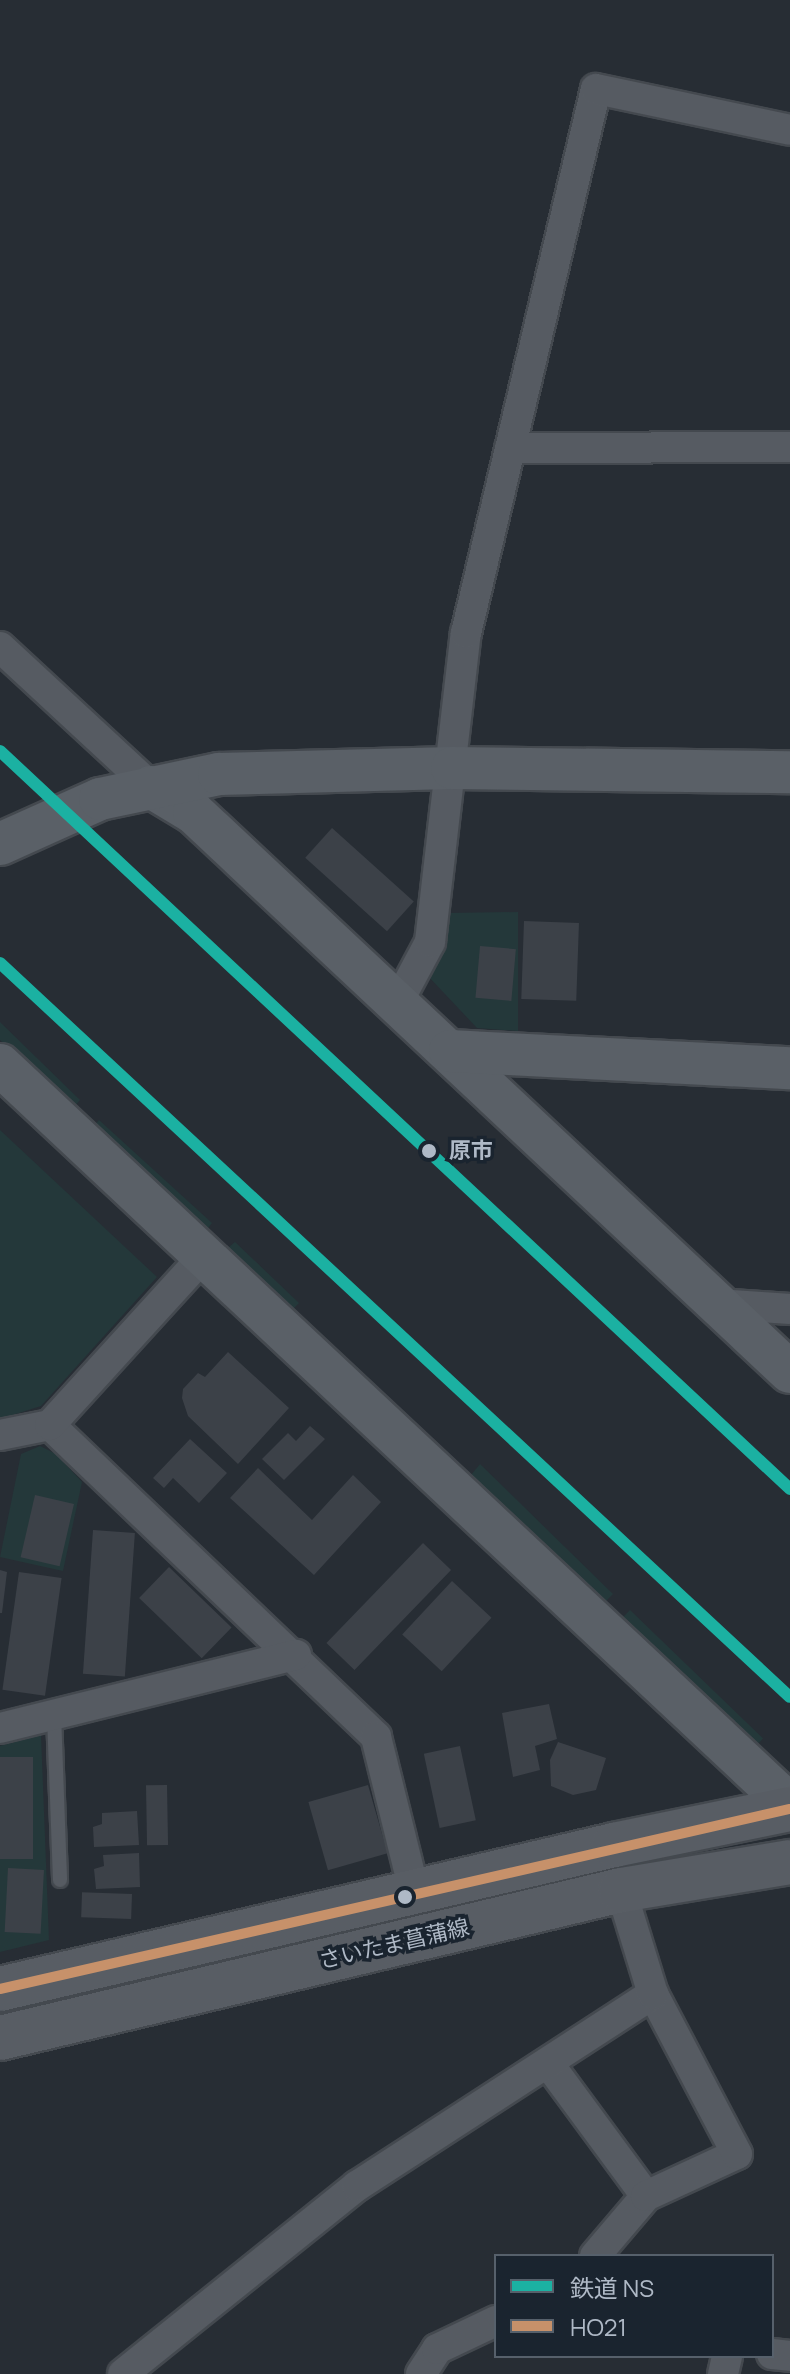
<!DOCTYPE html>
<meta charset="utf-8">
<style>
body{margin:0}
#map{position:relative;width:790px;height:2374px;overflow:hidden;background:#272d34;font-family:Manrope,"Noto Sans JP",sans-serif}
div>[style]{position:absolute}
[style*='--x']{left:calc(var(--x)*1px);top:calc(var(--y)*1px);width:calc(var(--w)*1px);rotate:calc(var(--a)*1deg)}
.green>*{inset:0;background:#24383a;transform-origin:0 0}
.building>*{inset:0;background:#3c4148;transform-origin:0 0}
.roads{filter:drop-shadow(2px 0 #44494f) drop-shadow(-2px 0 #44494f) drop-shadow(0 2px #44494f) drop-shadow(0 -2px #44494f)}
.lane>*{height:14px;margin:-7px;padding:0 7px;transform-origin:7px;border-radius:7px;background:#565b62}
.street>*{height:30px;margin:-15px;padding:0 15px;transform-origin:15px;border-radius:15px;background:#565b62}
.secondary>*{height:42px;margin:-21px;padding:0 21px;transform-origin:21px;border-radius:21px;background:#5a6067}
.primary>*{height:44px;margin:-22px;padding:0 22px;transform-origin:22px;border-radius:22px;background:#585d64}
.bus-1>*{height:10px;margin:-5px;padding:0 5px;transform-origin:5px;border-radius:5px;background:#c7916a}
.rail-1>*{height:12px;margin:-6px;padding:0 6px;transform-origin:6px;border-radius:6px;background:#1bb1a2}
.dots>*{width:22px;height:22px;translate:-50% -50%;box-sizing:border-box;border:4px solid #1a242f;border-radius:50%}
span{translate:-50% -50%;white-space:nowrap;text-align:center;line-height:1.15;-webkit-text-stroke:7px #1a242f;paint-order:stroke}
.stop-label{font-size:22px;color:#afb9c6;font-weight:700}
.left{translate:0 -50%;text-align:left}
.street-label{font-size:22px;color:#afb9c6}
.legend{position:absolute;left:494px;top:2254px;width:280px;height:104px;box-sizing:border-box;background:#1a242f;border:2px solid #56606b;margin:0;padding:10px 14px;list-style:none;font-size:24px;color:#afb9c6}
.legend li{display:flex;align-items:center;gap:16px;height:40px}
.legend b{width:40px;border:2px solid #56606b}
</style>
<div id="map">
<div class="green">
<div style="clip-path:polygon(518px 912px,518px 1031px,477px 1028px,427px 975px,447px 913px)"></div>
<div style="clip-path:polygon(0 1022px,80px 1100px,73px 1108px,0 1040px)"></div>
<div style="clip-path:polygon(99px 1120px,212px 1223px,205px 1232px,93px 1127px)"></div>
<div style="clip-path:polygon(0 1130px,157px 1277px,41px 1406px,0 1419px)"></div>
<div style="clip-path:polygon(235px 1242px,299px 1303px,290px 1312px,223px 1252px)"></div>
<div style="clip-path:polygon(40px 1446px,56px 1454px,82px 1482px,63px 1571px,0 1557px,21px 1454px)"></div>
<div style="clip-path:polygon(480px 1464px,613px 1594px,605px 1602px,471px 1475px)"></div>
<div style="left:630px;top:1610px;width:185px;height:13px;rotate:44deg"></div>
<div style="clip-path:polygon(41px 1735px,49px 1940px,0 1952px,0 1746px)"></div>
</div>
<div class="building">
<div style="left:332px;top:828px;width:110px;height:40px;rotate:42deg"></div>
<div style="left:524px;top:921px;width:55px;height:78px;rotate:2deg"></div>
<div style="left:480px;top:946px;width:36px;height:52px;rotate:5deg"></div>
<div style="clip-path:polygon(228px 1352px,289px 1408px,238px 1464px,188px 1416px,182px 1398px,183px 1389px,198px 1373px,205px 1377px)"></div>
<div style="clip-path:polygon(310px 1426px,325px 1439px,284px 1480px,262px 1459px,288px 1433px,296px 1441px)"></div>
<div style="clip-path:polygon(190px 1439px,227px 1473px,199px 1503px,173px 1478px,164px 1488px,153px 1478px)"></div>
<div style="clip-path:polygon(258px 1468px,312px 1520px,353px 1475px,381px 1502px,314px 1575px,230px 1498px)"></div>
<div style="left:35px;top:1495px;width:40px;height:64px;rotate:13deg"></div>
<div style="left:93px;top:1530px;width:42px;height:144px;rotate:4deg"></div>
<div style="left:423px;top:1543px;width:39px;height:139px;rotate:44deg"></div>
<div style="left:169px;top:1567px;width:87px;height:43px;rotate:44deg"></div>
<div style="clip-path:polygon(0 1570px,7px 1572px,2px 1613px,0 1613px)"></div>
<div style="left:19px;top:1572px;width:43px;height:119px;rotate:8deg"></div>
<div style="left:452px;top:1581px;width:54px;height:73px;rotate:43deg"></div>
<div style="clip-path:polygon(549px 1704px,557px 1739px,535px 1746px,540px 1770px,513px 1777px,502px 1713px)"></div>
<div style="clip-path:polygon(558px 1742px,606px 1758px,596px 1790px,573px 1795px,551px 1786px,550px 1760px)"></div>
<div style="left:460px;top:1746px;width:76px;height:37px;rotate:78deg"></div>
<div style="left:0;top:1757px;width:33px;height:102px"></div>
<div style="left:167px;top:1785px;width:60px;height:21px;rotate:89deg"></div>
<div style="left:368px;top:1785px;width:71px;height:62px;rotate:74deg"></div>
<div style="clip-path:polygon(137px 1811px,139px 1845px,94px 1847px,93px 1827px,102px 1824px,102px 1813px)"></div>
<div style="clip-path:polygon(139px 1853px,140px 1887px,96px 1889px,94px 1869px,104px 1866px,103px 1855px)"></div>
<div style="left:8px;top:1868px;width:36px;height:64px;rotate:3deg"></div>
<div style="left:132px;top:1894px;width:25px;height:50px;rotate:92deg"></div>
</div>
<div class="roads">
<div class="lane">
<div style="--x:54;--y:1715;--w:165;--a:87.9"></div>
</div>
<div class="street">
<div style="--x:510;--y:448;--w:280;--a:-0.2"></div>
<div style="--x:0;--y:647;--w:206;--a:42.8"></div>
<div style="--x:398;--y:1002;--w:68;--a:-61.9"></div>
<div style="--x:430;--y:942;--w:311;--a:-83.4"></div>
<div style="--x:466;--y:633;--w:559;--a:-76.56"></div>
<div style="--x:596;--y:89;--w:198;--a:11.9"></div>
<div style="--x:717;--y:1304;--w:73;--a:3.9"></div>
<div style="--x:50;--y:1425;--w:451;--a:43.7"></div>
<div style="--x:376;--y:1737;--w:158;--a:76.1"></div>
<div style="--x:0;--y:1435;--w:51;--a:-11.3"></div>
<div style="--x:50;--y:1425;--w:227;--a:-47.7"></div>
<div style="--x:0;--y:1728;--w:305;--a:-13.9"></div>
<div style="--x:548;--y:2063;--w:165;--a:53.6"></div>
<div style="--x:595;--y:2256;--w:79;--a:-49.6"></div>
<div style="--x:646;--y:2196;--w:100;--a:-24.8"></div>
<div style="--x:737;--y:2154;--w:181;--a:-117.7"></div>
<div style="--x:772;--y:2354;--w:18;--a:6"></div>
<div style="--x:123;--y:2374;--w:300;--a:-38.8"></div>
<div style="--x:357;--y:2186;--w:353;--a:-33"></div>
<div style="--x:653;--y:1994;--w:109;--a:-107.1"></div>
<div style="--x:421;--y:2374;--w:30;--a:-57"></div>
<div style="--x:437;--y:2349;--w:65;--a:-25.4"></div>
<div style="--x:723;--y:2374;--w:18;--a:-77"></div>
</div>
<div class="secondary">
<div style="--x:151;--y:787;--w:50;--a:31.2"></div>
<div style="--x:194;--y:813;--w:817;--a:43.17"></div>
<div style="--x:0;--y:844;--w:110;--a:-24.2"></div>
<div style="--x:100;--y:799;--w:122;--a:-11.9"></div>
<div style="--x:219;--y:774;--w:233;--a:-1.5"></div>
<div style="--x:452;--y:768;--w:338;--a:0.7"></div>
<div style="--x:450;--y:1051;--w:340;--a:2.9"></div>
<div style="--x:0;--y:1065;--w:1082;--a:43.13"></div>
</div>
<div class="primary">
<div style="--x:0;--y:1989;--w:631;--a:-13.2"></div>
<div style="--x:614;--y:1845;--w:180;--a:-11.6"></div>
<div style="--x:0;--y:2038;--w:638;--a:-13.4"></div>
<div style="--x:621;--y:1890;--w:171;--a:-9.4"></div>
</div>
</div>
<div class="bus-1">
<div style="--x:0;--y:1989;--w:810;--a:-12.84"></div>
</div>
<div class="rail-1">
<div style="--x:0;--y:751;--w:1081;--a:43.05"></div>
<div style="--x:0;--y:963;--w:1078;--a:42.9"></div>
</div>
<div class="dots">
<div style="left:429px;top:1151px;background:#afb9c6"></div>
<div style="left:405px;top:1897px;background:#afb9c6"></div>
</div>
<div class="stop-label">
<span class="left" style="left:449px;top:1151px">原市</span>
</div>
<div class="street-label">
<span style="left:394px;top:1944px;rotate:-13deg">さいたま菖蒲線</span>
</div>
<ul class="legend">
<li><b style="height:10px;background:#1bb1a2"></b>鉄道 NS</li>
<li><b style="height:10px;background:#c7916a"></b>HO21</li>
</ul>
</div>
